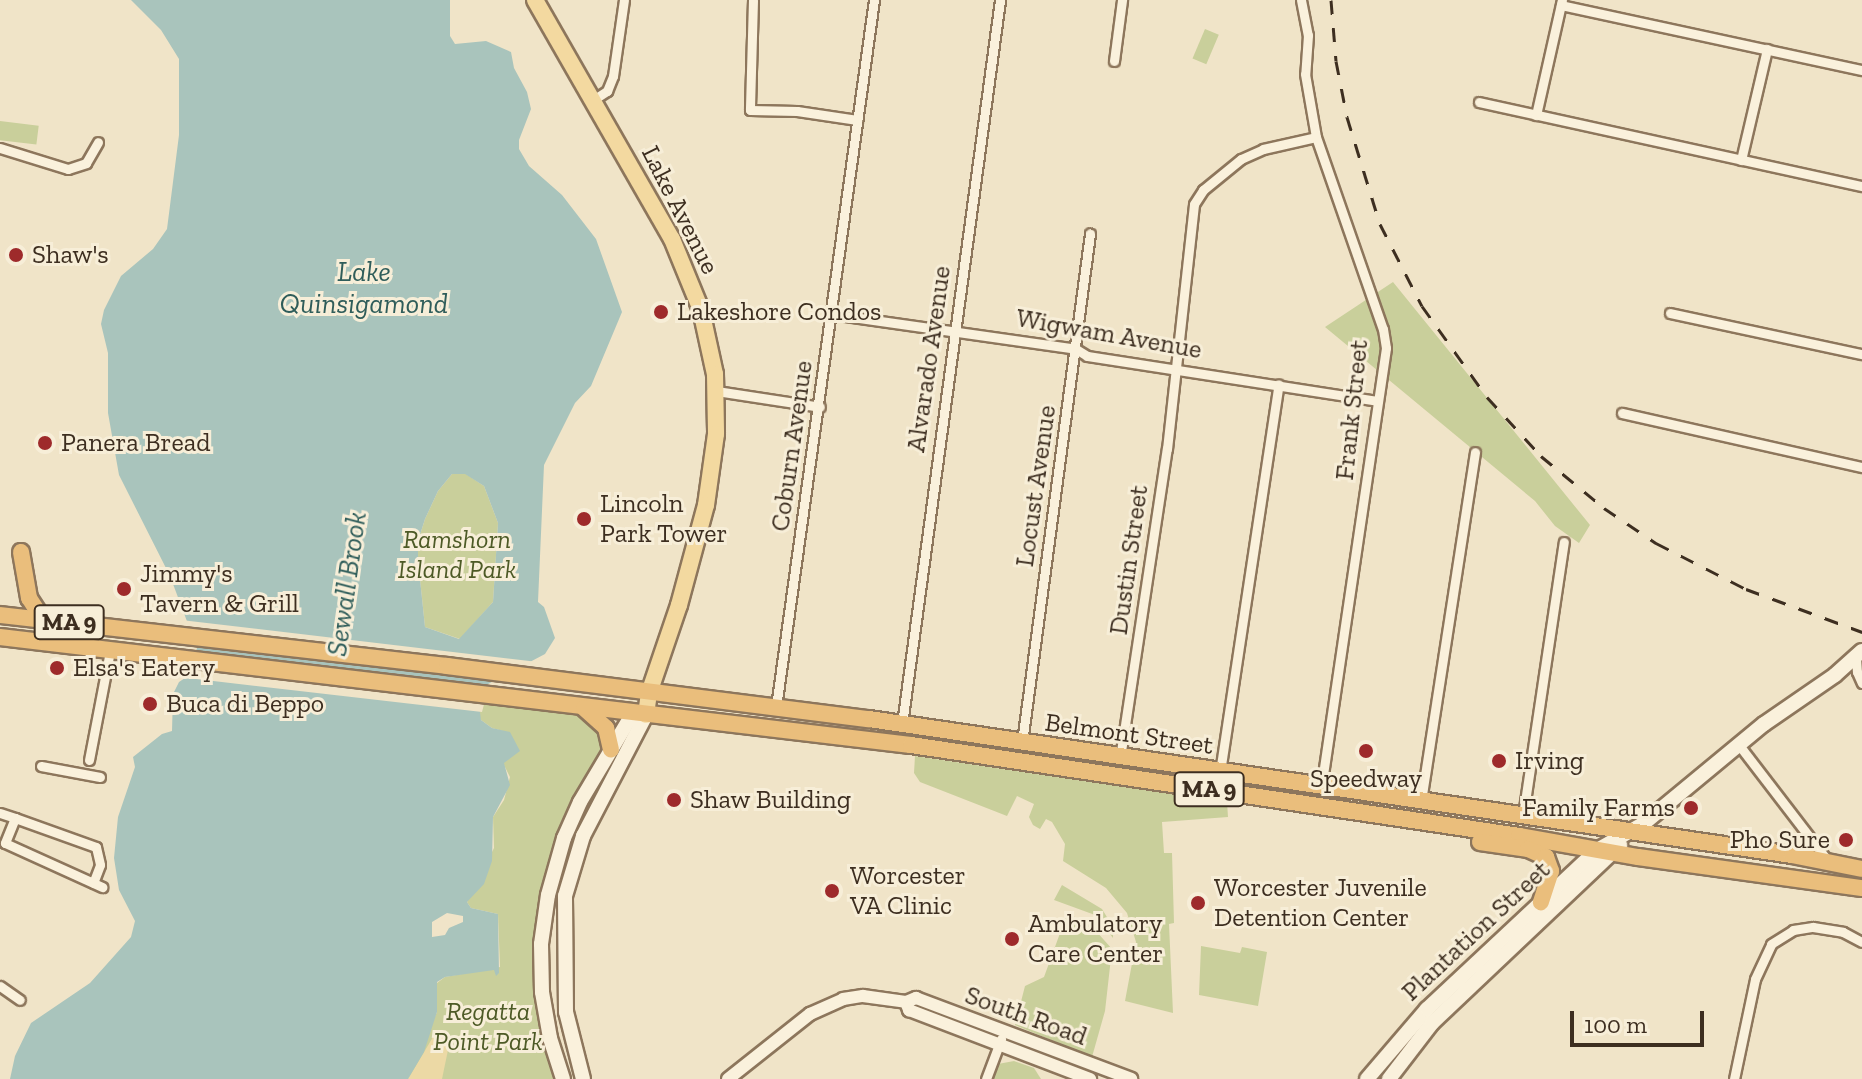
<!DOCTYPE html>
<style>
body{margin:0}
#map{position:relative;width:1862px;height:1079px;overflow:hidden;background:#f0e4c8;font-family:"Zilla Slab",serif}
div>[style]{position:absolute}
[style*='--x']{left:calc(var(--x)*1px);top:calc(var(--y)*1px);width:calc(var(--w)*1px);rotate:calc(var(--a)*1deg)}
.green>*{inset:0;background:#c9cf9b;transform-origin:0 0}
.sand>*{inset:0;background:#ecd9a5}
.water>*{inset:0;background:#a9c4bc}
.pier>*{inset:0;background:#f0e4c8}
.roads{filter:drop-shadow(2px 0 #8d765c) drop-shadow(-2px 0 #8d765c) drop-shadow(0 2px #8d765c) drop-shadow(0 -2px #8d765c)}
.minor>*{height:9px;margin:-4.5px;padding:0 4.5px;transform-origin:4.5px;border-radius:4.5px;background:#faf1dc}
.tertiary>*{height:12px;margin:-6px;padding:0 6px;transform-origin:6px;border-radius:6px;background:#faf1dc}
.secondary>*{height:14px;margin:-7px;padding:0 7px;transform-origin:7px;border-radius:7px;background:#faf1dc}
.primary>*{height:16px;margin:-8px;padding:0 8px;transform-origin:8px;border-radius:8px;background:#f3d9a0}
.trunk>*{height:16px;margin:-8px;padding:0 8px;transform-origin:8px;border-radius:8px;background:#eabe7c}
.rail>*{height:3px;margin-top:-1.5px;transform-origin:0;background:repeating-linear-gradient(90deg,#3d2e20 0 14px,transparent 0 28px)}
.dots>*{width:22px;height:22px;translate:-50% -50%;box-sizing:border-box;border:4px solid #f7eed8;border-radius:50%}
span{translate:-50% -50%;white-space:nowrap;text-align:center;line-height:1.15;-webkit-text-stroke:6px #f7eed8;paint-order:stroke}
.shield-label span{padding:2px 6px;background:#f7eed8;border:2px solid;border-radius:6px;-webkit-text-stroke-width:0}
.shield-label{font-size:24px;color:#3d2e20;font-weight:700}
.street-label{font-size:26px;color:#3d2e20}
.poi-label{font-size:26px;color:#3d2e20}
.left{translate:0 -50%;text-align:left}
.right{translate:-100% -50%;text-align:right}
.park-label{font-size:26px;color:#4d5a26;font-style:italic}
.water-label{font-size:28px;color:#2f5d5a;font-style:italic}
.scale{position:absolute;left:1570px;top:1011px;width:134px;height:36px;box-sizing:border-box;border:4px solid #3d2e20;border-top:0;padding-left:10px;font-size:24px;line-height:28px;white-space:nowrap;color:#3d2e20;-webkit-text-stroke:6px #f7eed8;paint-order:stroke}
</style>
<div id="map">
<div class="green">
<div style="left:1205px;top:29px;width:15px;height:32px;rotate:23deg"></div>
<div style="left:0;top:121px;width:39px;height:19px;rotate:7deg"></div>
<div style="clip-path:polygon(1393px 282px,1590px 525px,1579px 543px,1555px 526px,1535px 501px,1325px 327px)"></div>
<div style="clip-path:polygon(452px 474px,466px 474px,484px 486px,498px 523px,493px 602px,460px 639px,425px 627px,418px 560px,418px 541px,425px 519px,438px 491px)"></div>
<div style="clip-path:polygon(482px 695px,583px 707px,611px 749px,564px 838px,541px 976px,563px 1079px,408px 1079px,437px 1012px,437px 983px,445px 977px,500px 967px,498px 914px,471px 908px,467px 902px,494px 848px,493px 817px,504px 800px,510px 777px,503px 763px,509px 758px,510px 733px,492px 728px,481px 720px,478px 714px)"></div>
<div style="clip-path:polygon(915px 756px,1227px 802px,1228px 817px,1162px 822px,1164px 853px,1172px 853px,1174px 923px,1169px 924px,1173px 1013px,1125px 1001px,1136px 942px,1127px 913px,1106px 888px,1063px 861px,1065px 844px,1052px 822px,1046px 819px,1040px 829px,1033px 825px,1029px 817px,1034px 804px,1017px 796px,1007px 816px,920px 782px,914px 773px)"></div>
<div style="clip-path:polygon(1062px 885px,1102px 909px,1113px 927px,1113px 938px,1095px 915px,1054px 900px)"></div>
<div style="clip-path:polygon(1067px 914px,1088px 922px,1112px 949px,1105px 1011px,1092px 1057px,1015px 1025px,1025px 986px,1044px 977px)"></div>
<div style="clip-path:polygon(1201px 946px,1240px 953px,1242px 947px,1267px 952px,1258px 1006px,1199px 995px)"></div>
<div style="clip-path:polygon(1014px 1061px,1034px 1068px,1041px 1079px,990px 1079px,998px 1064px)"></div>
</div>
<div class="sand">
<div style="clip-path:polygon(438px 1035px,445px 1039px,448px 1050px,442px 1079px,408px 1079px,433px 1037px)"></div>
</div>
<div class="water">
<div style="clip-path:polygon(evenodd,131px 0,450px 0,450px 36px,455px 44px,486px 41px,511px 52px,514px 68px,527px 92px,531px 109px,519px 140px,519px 149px,529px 166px,562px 195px,596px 239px,622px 312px,591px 386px,575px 403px,544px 465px,538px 602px,544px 607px,555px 638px,545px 654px,488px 684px,479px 705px,481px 720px,492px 728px,510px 732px,520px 751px,504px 763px,510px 785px,493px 817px,492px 861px,484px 884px,467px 902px,471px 908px,498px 914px,499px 973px,496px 976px,494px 970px,445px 977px,437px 982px,437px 1012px,424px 1052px,408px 1079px,10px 1079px,15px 1056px,31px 1023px,90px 983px,131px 937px,135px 921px,119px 890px,114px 858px,118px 817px,135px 767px,133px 757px,162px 734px,172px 731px,173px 694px,179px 682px,188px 676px,197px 648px,170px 576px,119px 475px,108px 413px,108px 353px,101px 324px,104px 310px,121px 276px,153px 249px,167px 229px,179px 135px,179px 59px,161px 30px,131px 0,452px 474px,465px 474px,484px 486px,498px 523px,493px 602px,459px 639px,425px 627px,418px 560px,418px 541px,425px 519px,438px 491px,452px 474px,131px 0,447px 913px,463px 916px,463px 922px,449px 928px,445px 935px,432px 937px,432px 922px,447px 913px)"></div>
</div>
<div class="pier">
<div style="clip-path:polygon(181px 620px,538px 662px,503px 681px,192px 644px)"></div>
<div style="clip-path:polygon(191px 652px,454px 684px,495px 685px,487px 693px,482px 712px,179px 677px,184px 673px)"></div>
</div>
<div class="roads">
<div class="minor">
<div style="--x:753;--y:0;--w:110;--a:91.6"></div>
<div style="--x:750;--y:110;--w:47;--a:1.2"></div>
<div style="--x:797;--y:111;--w:61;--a:8.5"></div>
<div style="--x:1301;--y:0;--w:36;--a:79"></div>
<div style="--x:1308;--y:35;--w:39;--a:94"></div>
<div style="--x:1305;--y:74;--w:64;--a:80.1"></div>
<div style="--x:1316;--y:137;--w:203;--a:70.8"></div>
<div style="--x:1383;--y:329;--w:19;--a:81"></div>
<div style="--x:1386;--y:348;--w:444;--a:98.4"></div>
<div style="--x:1561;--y:5;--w:308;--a:12.2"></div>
<div style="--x:1114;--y:61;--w:62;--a:-82.5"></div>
<div style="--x:593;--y:100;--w:17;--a:-33"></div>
<div style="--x:607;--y:91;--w:16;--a:-68"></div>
<div style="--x:613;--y:76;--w:77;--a:-81.8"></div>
<div style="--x:1479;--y:102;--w:392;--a:12.4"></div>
<div style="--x:1536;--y:115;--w:118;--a:-77.3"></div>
<div style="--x:0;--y:148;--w:71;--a:17.2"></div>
<div style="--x:68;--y:169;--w:19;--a:-18"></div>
<div style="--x:86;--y:163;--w:24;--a:-60"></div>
<div style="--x:1741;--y:160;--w:114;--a:-76.8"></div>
<div style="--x:1670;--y:313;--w:196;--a:12.1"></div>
<div style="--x:831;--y:314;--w:247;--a:8.1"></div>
<div style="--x:1076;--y:349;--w:13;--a:32"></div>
<div style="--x:1087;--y:356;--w:294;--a:8.8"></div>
<div style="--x:716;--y:391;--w:105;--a:8.7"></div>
<div style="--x:1622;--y:413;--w:246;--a:12.7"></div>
<div style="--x:1856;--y:658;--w:14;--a:86"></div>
<div style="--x:1857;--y:672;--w:12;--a:66"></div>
<div style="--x:776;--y:707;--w:714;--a:-82.11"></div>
<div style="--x:902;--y:724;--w:731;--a:-82.29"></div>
<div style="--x:1022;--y:742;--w:513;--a:-82.38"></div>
<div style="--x:1739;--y:745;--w:146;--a:52.5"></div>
<div style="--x:1120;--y:758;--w:313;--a:-81.4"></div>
<div style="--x:1167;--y:449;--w:246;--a:-83.7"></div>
<div style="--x:1194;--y:204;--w:17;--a:-57"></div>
<div style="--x:1203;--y:190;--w:49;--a:-39.2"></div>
<div style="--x:1241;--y:159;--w:24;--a:-24"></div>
<div style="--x:1263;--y:149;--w:54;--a:-12.8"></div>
<div style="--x:89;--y:760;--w:111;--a:-79.1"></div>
<div style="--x:41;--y:766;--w:60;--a:10.6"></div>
<div style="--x:1220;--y:772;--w:392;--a:-81.4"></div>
<div style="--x:1421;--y:801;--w:353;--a:-81.2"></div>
<div style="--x:0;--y:813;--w:16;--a:18"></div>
<div style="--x:15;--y:818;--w:27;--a:112"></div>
<div style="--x:5;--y:843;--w:107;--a:24.4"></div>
<div style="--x:1523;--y:815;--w:276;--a:-81.5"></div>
<div style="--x:15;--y:818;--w:86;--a:19.7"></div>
<div style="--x:96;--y:847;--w:18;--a:77"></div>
<div style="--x:100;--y:865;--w:19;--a:111"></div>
<div style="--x:0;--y:986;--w:24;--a:35"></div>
<div style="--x:986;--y:1079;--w:43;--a:-69.4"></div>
<div style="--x:1734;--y:1079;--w:102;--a:-78.1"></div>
<div style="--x:1755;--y:979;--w:38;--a:-65"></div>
<div style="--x:1771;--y:944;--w:26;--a:-32"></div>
<div style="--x:1793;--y:930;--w:20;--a:-9"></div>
<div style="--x:1813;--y:927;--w:30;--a:9"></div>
<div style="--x:1843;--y:932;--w:21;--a:28"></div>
</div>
<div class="tertiary">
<div style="--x:906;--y:1002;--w:9;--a:69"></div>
<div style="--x:909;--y:1010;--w:194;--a:20.9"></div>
<div style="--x:728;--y:1079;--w:105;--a:-38.4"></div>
<div style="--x:810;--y:1014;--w:36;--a:-24"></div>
<div style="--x:843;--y:999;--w:20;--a:-9"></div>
<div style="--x:863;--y:996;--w:43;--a:7.9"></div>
<div style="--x:906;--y:1002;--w:11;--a:-22"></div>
<div style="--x:916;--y:998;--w:230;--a:20.6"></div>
</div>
<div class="secondary">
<div style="--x:563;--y:1079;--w:43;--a:-107.6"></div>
<div style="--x:550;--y:1038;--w:47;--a:-99.9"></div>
<div style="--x:542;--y:992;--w:48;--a:-91.2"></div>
<div style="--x:541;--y:944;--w:49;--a:-81.9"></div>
<div style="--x:548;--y:895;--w:59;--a:-74.3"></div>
<div style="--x:564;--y:838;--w:39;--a:-66"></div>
<div style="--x:580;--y:802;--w:104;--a:-59.2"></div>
<div style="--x:583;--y:1079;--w:69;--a:-104.2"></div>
<div style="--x:566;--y:1012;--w:116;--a:-90.5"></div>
<div style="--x:565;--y:896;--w:63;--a:-73.3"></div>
<div style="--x:583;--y:836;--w:136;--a:-62.5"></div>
<div style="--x:1367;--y:1079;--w:92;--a:-49.4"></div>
<div style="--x:1427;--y:1009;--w:233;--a:-43.1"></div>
<div style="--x:1597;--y:850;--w:53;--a:-29.5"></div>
<div style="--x:1643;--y:824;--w:157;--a:-39.6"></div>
<div style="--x:1764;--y:724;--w:86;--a:-34.6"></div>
<div style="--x:1835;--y:675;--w:36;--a:-42"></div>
<div style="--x:1389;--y:1079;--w:71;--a:-52.5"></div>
<div style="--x:1432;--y:1023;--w:259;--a:-43.4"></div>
</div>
<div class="primary">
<div style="--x:535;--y:0;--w:275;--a:60.2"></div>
<div style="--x:672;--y:239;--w:77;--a:67.8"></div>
<div style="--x:701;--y:310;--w:66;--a:77.7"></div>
<div style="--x:715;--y:374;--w:60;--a:89"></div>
<div style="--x:716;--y:434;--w:72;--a:98"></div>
<div style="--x:706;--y:505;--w:104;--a:105.1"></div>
<div style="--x:679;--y:605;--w:93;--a:108.8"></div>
<div style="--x:649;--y:693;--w:22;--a:98"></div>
</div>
<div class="trunk">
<div style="--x:21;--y:552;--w:47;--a:80.1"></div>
<div style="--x:29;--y:598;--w:24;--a:57"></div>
<div style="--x:0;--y:615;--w:450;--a:6.5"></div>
<div style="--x:447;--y:666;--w:425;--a:7.2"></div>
<div style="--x:869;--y:719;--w:933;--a:8.38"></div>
<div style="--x:1792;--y:855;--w:71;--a:11.3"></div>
<div style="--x:0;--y:637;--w:917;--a:6.76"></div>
<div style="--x:911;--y:745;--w:615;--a:8.51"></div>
<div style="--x:1519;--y:836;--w:121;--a:10"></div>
<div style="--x:1638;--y:857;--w:226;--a:7.9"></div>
<div style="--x:584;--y:708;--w:30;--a:42"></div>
<div style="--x:606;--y:728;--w:22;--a:77"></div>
<div style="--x:1480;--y:842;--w:49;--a:8.3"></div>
<div style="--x:1528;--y:849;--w:20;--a:24"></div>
<div style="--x:1546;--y:857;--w:15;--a:70"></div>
<div style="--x:1551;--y:871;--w:33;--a:108"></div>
</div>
</div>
<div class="rail">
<div style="--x:1331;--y:0;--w:61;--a:85.3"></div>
<div style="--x:1336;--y:61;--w:57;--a:78.9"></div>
<div style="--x:1347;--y:117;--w:112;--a:72.9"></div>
<div style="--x:1380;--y:224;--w:92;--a:62.9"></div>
<div style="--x:1422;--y:306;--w:112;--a:54.5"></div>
<div style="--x:1487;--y:397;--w:80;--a:47.5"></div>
<div style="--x:1541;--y:456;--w:82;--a:39.5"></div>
<div style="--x:1604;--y:508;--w:63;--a:33.9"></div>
<div style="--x:1656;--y:543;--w:101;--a:27.1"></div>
<div style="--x:1746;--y:589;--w:124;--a:20.3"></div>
</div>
<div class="dots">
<div style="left:16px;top:255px;background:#9e2a2b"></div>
<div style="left:661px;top:312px;background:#9e2a2b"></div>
<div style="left:45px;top:443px;background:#9e2a2b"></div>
<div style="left:584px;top:519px;background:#9e2a2b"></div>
<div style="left:124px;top:589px;background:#9e2a2b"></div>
<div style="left:57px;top:668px;background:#9e2a2b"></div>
<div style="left:150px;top:704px;background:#9e2a2b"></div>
<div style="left:1366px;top:751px;background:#9e2a2b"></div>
<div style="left:1499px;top:761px;background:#9e2a2b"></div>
<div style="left:674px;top:800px;background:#9e2a2b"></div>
<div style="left:1691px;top:808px;background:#9e2a2b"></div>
<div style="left:1846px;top:840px;background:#9e2a2b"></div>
<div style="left:832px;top:891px;background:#9e2a2b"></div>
<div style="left:1198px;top:903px;background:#9e2a2b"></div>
<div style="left:1012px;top:939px;background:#9e2a2b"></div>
</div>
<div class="shield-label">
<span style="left:69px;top:622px">MA 9</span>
<span style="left:1209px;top:789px">MA 9</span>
</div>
<div class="street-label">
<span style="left:680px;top:210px;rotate:63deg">Lake Avenue</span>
<span style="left:1109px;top:334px;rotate:10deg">Wigwam Avenue</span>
<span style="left:929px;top:359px;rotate:-82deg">Alvarado Avenue</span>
<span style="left:1352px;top:410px;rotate:-84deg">Frank Street</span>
<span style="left:792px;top:446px;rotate:-82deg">Coburn Avenue</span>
<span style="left:1036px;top:486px;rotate:-82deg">Locust Avenue</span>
<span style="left:1129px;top:560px;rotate:-82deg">Dustin Street</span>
<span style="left:1129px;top:734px;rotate:8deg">Belmont Street</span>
<span style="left:1476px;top:931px;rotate:-43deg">Plantation Street</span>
<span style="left:1026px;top:1016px;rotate:20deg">South Road</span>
</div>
<div class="poi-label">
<span class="left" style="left:32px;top:255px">Shaw's</span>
<span class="left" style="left:677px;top:312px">Lakeshore Condos</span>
<span class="left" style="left:61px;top:443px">Panera Bread</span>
<span class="left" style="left:600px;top:519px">Lincoln<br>Park Tower</span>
<span class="left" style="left:140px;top:589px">Jimmy's<br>Tavern &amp; Grill</span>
<span class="left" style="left:73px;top:668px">Elsa's Eatery</span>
<span class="left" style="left:166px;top:704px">Buca di Beppo</span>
<span class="left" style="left:1515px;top:761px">Irving</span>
<span style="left:1366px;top:779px">Speedway</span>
<span class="left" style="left:690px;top:800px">Shaw Building</span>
<span class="right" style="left:1675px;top:808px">Family Farms</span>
<span class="right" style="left:1830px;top:840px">Pho Sure</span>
<span class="left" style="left:850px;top:891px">Worcester<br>VA Clinic</span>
<span class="left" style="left:1214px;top:903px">Worcester Juvenile<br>Detention Center</span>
<span class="left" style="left:1028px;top:939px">Ambulatory<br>Care Center</span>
</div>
<div class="park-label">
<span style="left:457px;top:555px">Ramshorn<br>Island Park</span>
<span style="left:488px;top:1027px">Regatta<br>Point Park</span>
</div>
<div class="water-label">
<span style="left:364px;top:288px">Lake<br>Quinsigamond</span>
<span style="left:347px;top:584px;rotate:-82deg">Sewall Brook</span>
</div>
<div class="scale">100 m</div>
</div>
